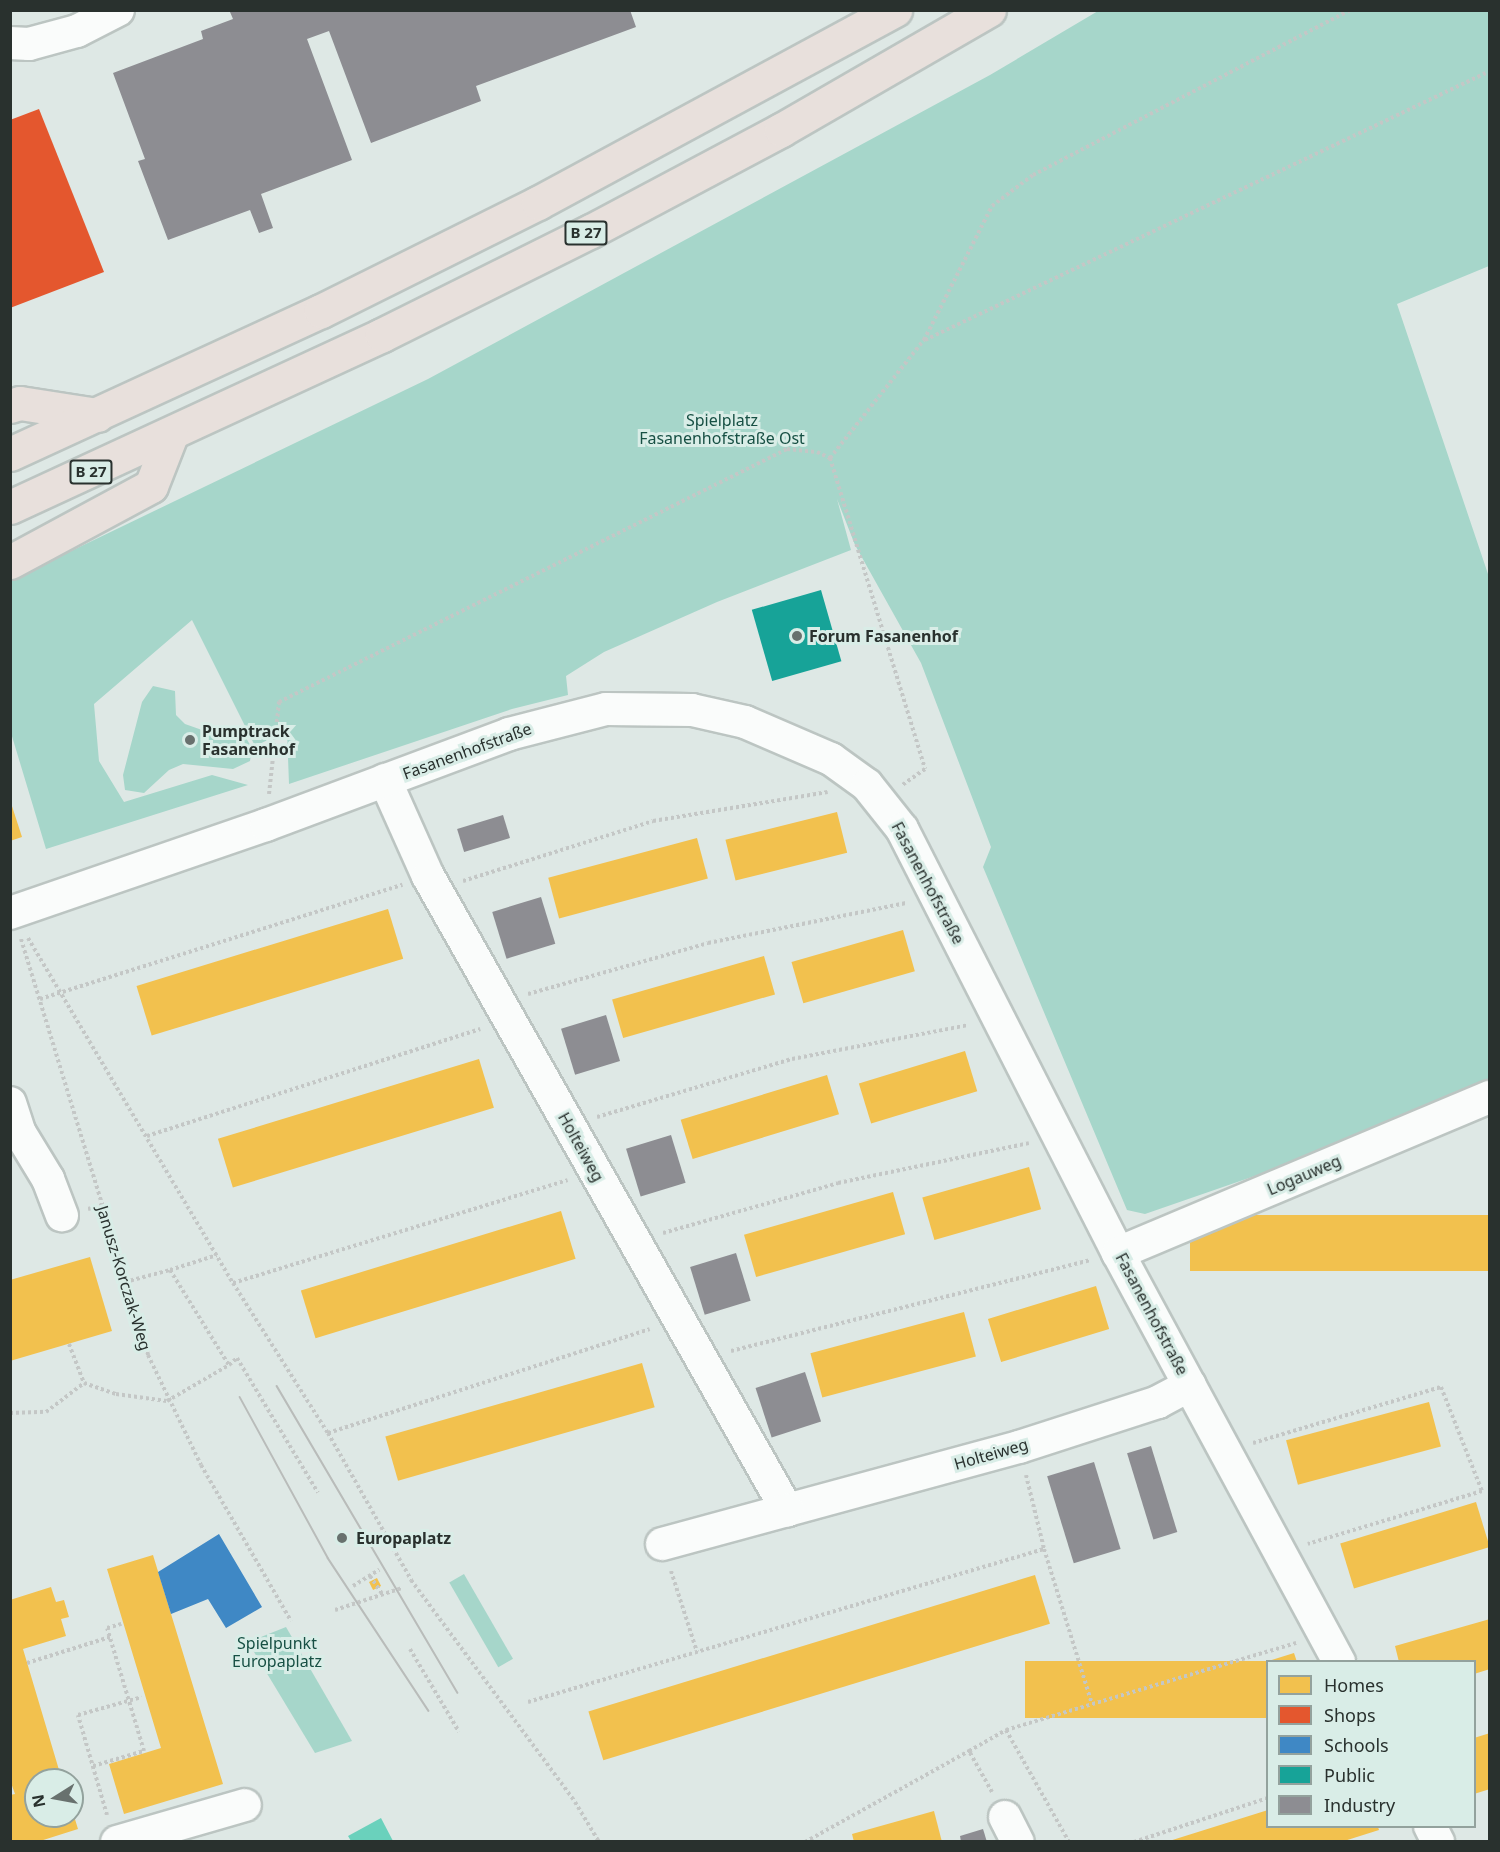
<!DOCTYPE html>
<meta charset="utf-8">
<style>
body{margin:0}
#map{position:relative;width:1500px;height:1852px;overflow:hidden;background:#dee8e5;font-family:"Noto Sans",sans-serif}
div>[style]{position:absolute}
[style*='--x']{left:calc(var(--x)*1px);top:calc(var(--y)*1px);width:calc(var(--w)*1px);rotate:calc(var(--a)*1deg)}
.green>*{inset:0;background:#a6d6ca;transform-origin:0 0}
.water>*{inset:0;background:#6ad1bc}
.homes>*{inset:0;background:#f2c14e;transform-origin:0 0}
.shops>*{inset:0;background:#e4572e}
.schools>*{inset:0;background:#3f88c5}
.public>*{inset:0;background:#17a398;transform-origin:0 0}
.industry>*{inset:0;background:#8d8d92;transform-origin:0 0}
.path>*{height:4px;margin-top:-2px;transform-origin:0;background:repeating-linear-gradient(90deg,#c4c7c6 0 3px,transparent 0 6px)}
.roads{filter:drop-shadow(2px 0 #bcc5c2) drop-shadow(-2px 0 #bcc5c2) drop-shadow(0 2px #bcc5c2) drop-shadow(0 -2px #bcc5c2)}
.minor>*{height:32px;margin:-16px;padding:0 16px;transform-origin:16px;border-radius:16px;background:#fafcfb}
.highway>*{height:33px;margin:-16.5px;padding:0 16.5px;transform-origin:16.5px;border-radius:16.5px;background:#e8e0dc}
.tram>*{height:1.5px;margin:-0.75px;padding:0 0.75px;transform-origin:0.75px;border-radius:0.75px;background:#b9bcba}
.path-bridge>*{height:4px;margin-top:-2px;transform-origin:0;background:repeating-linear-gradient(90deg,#c4c7c6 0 3px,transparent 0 6px)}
.dots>*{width:16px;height:16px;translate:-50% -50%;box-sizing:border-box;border:3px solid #d9ede7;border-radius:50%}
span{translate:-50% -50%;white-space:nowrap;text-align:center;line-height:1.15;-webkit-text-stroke:6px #d9ede7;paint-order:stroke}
.shield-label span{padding:2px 4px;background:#d9ede7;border:2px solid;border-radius:4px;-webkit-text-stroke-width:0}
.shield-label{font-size:15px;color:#29312e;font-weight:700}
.park-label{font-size:16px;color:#175044}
.poi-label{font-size:16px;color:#29312e;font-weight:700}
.left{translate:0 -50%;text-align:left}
.street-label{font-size:16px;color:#29312e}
.frame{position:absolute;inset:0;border:12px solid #29312e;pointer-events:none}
.legend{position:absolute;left:1266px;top:1660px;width:210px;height:168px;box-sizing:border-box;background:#d9ede7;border:2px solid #93a29d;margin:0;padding:8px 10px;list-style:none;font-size:18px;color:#29312e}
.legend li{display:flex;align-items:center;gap:12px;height:30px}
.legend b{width:30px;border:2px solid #93a29d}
.north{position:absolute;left:24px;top:1768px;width:60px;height:60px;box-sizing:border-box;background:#d9ede7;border:2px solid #93a29d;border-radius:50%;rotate:259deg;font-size:16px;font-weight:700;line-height:24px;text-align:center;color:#29312e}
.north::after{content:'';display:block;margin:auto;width:21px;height:27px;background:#68716e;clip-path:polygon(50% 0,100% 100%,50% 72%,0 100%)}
</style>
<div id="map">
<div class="green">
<div style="clip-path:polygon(1098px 11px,1489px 11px,1489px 266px,1397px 304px,1489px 577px,1489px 1095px,1145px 1214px,1127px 1210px,983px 867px,991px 847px,921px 663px,855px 545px,837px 499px,851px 550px,717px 602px,604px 652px,566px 676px,568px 695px,512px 709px,289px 784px,287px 731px,255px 746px,192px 620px,94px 704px,99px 761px,124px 802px,212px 775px,248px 785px,46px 849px,11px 733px,11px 580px,428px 379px,990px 75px)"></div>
<div style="clip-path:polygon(153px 686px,175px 691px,176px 715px,185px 724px,202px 730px,243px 733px,252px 748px,250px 761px,233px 769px,183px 764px,169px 770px,144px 793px,125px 790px,123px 775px,142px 702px)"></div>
<div style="left:464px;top:1574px;width:98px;height:17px;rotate:60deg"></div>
<div style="clip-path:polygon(286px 1627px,352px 1741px,315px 1753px,248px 1642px)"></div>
</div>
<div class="water">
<div style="clip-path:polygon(381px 1818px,393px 1841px,351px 1841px,348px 1836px)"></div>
</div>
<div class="homes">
<div style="clip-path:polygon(10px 800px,22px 837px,10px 841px)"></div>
<div style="left:837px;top:812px;width:42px;height:115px;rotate:76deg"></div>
<div style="left:697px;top:838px;width:42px;height:154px;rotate:75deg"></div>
<div style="left:388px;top:909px;width:52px;height:263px;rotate:73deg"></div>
<div style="left:903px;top:930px;width:43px;height:116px;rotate:74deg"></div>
<div style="left:764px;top:956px;width:40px;height:158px;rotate:74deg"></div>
<div style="left:965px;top:1051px;width:42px;height:111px;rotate:73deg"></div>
<div style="left:479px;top:1059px;width:51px;height:273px;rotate:73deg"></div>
<div style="left:827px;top:1075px;width:41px;height:153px;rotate:73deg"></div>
<div style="left:1029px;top:1167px;width:44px;height:111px;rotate:74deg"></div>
<div style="left:893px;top:1192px;width:44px;height:155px;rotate:74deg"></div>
<div style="left:561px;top:1211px;width:50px;height:272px;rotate:73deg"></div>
<div style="left:1490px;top:1215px;width:56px;height:300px;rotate:90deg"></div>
<div style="clip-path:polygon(90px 1257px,112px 1331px,10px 1361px,10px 1280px)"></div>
<div style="left:1096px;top:1286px;width:45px;height:113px;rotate:73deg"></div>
<div style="left:964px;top:1312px;width:46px;height:159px;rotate:75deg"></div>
<div style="left:642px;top:1363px;width:46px;height:267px;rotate:74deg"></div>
<div style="left:1429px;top:1402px;width:46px;height:148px;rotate:75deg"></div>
<div style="left:1476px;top:1502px;width:47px;height:142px;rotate:73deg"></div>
<div style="clip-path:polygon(153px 1555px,223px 1784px,124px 1814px,109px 1764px,161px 1748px,107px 1569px)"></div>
<div style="left:1035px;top:1575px;width:51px;height:467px;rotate:73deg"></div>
<div style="left:377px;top:1578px;width:9px;height:9px;rotate:63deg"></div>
<div style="clip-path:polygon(51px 1587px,56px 1602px,64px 1600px,69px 1617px,61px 1619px,66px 1636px,23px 1649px,62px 1780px,36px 1780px,36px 1816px,74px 1816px,78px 1829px,37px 1842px,10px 1842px,10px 1795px,15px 1794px,10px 1780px,10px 1600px)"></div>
<div style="clip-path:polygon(1490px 1619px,1490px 1669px,1474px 1674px,1474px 1662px,1399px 1662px,1395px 1646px)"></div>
<div style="clip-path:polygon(1294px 1653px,1297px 1662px,1268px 1662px,1268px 1661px)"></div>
<div style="left:1268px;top:1661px;width:57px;height:243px;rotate:90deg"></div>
<div style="clip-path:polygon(1490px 1733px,1490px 1789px,1474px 1794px,1474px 1738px)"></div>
<div style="clip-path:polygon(1268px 1810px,1268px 1827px,1378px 1827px,1379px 1830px,1341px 1842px,1166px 1842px)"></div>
<div style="clip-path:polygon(934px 1811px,942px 1842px,854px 1842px,852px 1834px)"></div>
</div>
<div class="shops">
<div style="clip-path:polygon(39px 109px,104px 272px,10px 308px,10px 120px)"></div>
</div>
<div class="schools">
<div style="clip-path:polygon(219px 1534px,262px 1607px,226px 1628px,208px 1599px,171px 1614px,158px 1572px)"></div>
</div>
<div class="public">
<div style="left:821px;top:590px;width:74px;height:72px;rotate:74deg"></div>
</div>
<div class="industry">
<div style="clip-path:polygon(235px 10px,630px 10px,636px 27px,476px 86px,481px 101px,371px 143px,329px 31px,307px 39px,352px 160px,261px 194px,273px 228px,259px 233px,250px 210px,168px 240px,138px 161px,145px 159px,113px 73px,203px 39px,201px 31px,233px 19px,230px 12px)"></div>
<div style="left:503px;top:815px;width:24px;height:48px;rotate:73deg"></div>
<div style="left:541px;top:897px;width:49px;height:51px;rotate:73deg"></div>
<div style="left:606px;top:1015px;width:48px;height:47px;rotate:73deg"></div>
<div style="left:671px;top:1135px;width:50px;height:47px;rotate:73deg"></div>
<div style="left:736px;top:1253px;width:50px;height:48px;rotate:73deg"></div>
<div style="left:805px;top:1372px;width:52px;height:52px;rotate:72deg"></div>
<div style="left:1151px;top:1446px;width:90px;height:25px;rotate:73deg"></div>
<div style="left:1094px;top:1462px;width:91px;height:49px;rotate:73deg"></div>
<div style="clip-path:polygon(983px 1829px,987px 1842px,961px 1842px,960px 1836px)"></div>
</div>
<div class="path">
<div style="--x:925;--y:340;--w:626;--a:-25.46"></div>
<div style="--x:830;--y:458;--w:151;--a:-51.5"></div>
<div style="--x:924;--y:340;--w:150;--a:-63.1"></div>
<div style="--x:992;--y:206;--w:51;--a:-37.1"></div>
<div style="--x:1033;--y:175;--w:357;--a:-27.5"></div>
<div style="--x:269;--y:794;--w:93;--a:-83.8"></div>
<div style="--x:279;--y:702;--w:568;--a:-26.47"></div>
<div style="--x:787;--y:449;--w:30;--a:6"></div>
<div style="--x:817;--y:452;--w:14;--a:25"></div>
<div style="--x:830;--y:458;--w:325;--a:73"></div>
<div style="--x:925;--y:769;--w:28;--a:145"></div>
<div style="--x:463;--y:881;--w:199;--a:-17.5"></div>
<div style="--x:653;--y:821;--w:177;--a:-9.4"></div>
<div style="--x:28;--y:938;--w:401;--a:59.3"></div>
<div style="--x:233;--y:1283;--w:178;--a:57.7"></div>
<div style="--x:328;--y:1433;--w:169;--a:60.5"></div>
<div style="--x:411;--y:1580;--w:276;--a:53.5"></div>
<div style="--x:575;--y:1802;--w:47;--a:59"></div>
<div style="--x:21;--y:939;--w:435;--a:73"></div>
<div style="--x:148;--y:1355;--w:122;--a:64.3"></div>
<div style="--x:201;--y:1465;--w:180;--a:60"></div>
<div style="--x:528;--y:994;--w:187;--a:-15.8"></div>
<div style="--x:708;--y:943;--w:202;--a:-11.4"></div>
<div style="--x:40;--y:999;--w:380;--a:-17.5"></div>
<div style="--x:597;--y:1117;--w:203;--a:-16.6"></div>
<div style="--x:792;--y:1059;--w:179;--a:-10.9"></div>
<div style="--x:147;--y:1136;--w:350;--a:-17.8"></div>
<div style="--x:88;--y:1209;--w:15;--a:-16"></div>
<div style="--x:663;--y:1233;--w:182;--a:-15.9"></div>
<div style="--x:838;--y:1183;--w:195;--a:-11.8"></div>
<div style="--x:170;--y:1270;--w:49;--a:-17.7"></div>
<div style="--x:125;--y:1282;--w:47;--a:-14.9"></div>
<div style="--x:170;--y:1270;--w:112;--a:58.2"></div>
<div style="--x:229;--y:1365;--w:11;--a:-41"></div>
<div style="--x:237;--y:1358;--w:157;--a:59"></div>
<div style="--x:233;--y:1283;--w:350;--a:-17.1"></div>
<div style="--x:69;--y:1344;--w:42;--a:69"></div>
<div style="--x:84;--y:1383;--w:34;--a:19"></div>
<div style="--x:116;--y:1394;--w:51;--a:7.8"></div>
<div style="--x:167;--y:1401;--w:72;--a:-30.1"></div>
<div style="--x:731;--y:1351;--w:370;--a:-14.2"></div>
<div style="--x:10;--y:1413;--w:36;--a:-2"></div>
<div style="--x:46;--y:1412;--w:48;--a:-37.3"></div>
<div style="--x:328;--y:1433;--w:338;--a:-17.9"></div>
<div style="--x:1253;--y:1443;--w:196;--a:-16.6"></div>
<div style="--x:1441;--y:1387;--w:112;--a:68.5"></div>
<div style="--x:1482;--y:1491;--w:182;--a:163.1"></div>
<div style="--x:1026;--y:1475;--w:76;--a:76.3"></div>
<div style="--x:1044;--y:1549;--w:162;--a:72.8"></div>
<div style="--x:671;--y:1571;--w:85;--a:72.2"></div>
<div style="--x:370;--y:1576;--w:22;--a:56"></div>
<div style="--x:353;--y:1586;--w:31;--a:-32"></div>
<div style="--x:410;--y:1649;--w:96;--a:59.4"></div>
<div style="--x:27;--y:1663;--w:87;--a:-17.4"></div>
<div style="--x:528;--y:1702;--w:538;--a:-16.52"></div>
<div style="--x:1006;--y:1730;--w:129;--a:60.6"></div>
<div style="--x:93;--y:1766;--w:53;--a:-16.4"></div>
<div style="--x:144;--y:1751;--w:128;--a:-106.7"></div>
<div style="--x:107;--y:1628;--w:15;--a:-16"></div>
<div style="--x:992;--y:1792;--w:47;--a:-119.3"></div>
<div style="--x:969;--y:1751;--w:43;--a:-29.6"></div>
<div style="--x:1006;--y:1730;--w:303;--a:-16.7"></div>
<div style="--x:107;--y:1815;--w:104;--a:-106.2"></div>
<div style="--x:78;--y:1715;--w:66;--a:-15.7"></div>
<div style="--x:805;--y:1842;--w:188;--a:-29"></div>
<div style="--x:1134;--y:1842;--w:141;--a:-18.2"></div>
</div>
<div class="roads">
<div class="minor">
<div style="--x:10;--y:43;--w:19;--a:3"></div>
<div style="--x:29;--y:44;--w:50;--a:-15.2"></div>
<div style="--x:77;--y:31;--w:46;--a:-27.1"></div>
<div style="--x:385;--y:780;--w:105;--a:65.9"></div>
<div style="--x:428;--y:876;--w:729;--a:60.48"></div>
<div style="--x:787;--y:1510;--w:240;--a:-15.2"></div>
<div style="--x:1019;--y:1447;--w:146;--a:-17.9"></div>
<div style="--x:1158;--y:1402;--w:36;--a:-28"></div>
<div style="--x:10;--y:913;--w:271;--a:-19"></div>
<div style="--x:266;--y:825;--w:259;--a:-20.5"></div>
<div style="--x:509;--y:734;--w:100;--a:-14.5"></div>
<div style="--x:606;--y:709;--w:86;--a:0.7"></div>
<div style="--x:692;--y:710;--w:54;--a:12.8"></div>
<div style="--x:745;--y:722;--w:94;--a:23.3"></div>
<div style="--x:831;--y:759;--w:44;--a:35.8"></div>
<div style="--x:867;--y:785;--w:56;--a:51.5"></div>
<div style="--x:902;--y:829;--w:476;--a:63"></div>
<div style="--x:1118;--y:1253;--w:465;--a:61.6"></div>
<div style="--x:10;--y:1103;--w:32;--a:72"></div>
<div style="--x:20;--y:1133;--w:54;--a:58.7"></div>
<div style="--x:48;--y:1179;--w:39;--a:69"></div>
<div style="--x:1118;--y:1253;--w:403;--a:-22.8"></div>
<div style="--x:662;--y:1544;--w:130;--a:-15.2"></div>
<div style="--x:1005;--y:1817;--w:28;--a:63"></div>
<div style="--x:1430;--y:1826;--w:18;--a:63"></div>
<div style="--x:117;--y:1842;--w:133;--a:-16.1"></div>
</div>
<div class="highway">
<div style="--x:10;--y:406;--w:10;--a:-17"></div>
<div style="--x:20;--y:403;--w:78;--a:8.9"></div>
<div style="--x:10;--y:454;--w:342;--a:-24.7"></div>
<div style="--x:321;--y:311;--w:242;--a:-26.5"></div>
<div style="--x:538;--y:203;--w:406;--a:-28.4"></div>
<div style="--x:10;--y:507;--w:410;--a:-24.8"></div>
<div style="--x:382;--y:335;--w:233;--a:-26.5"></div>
<div style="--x:591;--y:231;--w:215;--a:-28"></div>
<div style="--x:781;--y:130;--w:240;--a:-30"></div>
<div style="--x:10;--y:562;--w:160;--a:-28.3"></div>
<div style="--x:151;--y:486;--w:55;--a:-68.6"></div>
</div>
</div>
<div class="tram">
<div style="--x:277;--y:1386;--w:356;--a:59.5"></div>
<div style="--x:240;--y:1397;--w:183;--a:61.3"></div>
<div style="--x:328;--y:1558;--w:183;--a:56.6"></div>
</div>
<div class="path-bridge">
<div style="--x:335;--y:1610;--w:71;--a:-18.2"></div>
</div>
<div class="dots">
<div style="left:797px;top:636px;background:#68716e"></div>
<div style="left:190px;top:740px;background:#68716e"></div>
<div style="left:342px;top:1538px;background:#68716e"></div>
</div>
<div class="shield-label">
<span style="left:586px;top:233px">B 27</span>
<span style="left:91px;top:472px">B 27</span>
</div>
<div class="park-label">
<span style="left:722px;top:429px">Spielplatz<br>Fasanenhofstraße Ost</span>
<span style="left:277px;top:1652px">Spielpunkt<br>Europaplatz</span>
</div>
<div class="poi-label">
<span class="left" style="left:809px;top:636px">Forum Fasanenhof</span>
<span class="left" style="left:202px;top:740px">Pumptrack<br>Fasanenhof</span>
<span class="left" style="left:356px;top:1538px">Europaplatz</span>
</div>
<div class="street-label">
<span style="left:467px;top:751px;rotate:-20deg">Fasanenhofstraße</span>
<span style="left:928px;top:883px;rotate:62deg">Fasanenhofstraße</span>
<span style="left:581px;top:1147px;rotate:61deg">Holteiweg</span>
<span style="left:1304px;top:1175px;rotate:-23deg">Logauweg</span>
<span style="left:124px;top:1278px;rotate:73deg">Janusz-Korczak-Weg</span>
<span style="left:1152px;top:1314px;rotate:62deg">Fasanenhofstraße</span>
<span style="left:991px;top:1454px;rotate:-16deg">Holteiweg</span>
</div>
<div class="frame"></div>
<ul class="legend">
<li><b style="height:16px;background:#f2c14e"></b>Homes</li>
<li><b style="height:16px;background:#e4572e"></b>Shops</li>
<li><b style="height:16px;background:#3f88c5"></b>Schools</li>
<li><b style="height:16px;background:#17a398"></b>Public</li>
<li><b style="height:16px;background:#8d8d92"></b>Industry</li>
</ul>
<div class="north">N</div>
</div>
